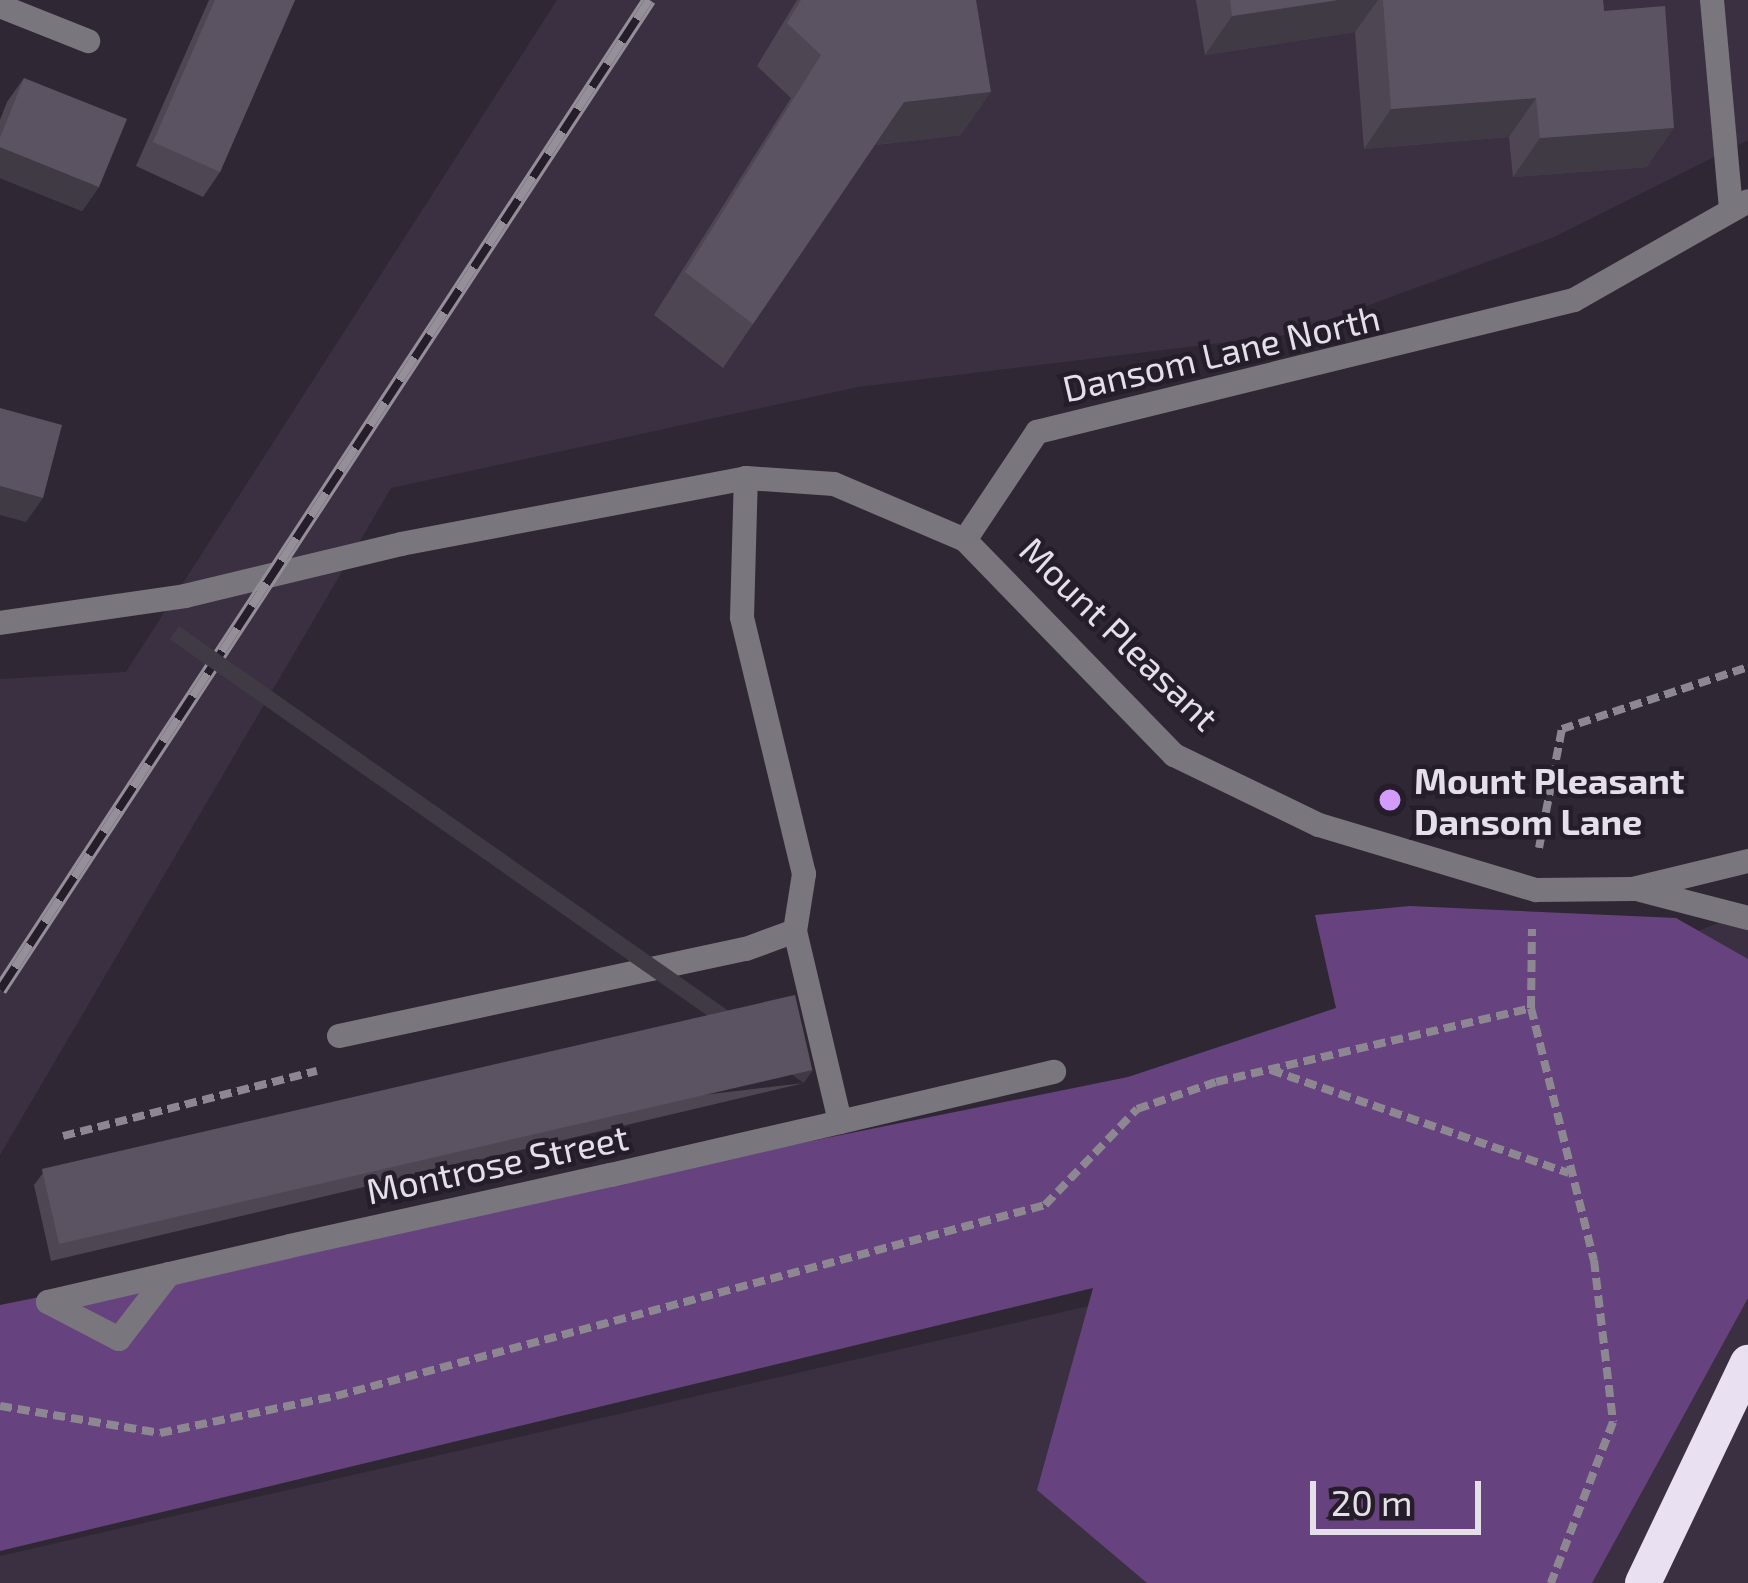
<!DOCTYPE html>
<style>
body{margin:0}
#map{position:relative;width:1748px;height:1583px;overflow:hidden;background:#2f2834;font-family:"Exo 2",sans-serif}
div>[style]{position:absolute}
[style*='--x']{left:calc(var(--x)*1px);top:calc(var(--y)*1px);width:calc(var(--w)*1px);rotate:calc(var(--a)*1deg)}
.built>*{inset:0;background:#3a3042}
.forest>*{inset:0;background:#66437f}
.path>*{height:8px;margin-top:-4px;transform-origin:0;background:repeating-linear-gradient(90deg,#8d8792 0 12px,transparent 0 18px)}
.street>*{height:24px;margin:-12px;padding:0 12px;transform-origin:12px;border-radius:12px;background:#7a767d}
.highway>*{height:36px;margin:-18px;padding:0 18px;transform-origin:18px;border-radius:18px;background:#e9e0f1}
.rail>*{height:14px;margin-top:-7px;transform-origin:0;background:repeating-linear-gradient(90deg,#251e2a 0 27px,#958f99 0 54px);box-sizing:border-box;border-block:3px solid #958f99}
.wall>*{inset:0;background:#4e4753}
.shaded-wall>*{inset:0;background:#403a44;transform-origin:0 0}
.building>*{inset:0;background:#5b5361;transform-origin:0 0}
.dots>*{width:33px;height:33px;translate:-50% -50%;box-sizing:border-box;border:6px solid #251e2a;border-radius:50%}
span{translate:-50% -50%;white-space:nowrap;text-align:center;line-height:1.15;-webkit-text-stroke:9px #251e2a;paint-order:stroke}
.street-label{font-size:36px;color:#e4dfe8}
.poi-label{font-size:36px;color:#e4dfe8;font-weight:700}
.left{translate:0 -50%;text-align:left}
.scale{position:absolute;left:1310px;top:1481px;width:171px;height:54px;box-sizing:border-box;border:6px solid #e4dfe8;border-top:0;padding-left:15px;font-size:36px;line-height:42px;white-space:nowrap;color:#e4dfe8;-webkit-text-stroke:9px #251e2a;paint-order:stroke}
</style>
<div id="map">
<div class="built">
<div style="clip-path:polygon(557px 0,1748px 0,1748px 140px,1552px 238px,1287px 335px,858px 387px,391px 488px,0 1155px,0 679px,126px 672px)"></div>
<div style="clip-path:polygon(1748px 912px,1748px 1583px,0 1583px,0 1556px,1089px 1306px,1135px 1142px)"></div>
</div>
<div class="forest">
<div style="clip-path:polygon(1410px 906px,1676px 918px,1748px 959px,1748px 1298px,1592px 1583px,1147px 1583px,1037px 1490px,1093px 1288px,0 1551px,0 1305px,1128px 1077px,1336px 1008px,1315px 915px)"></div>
</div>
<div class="path">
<div style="--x:1539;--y:848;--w:121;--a:-79.1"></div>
<div style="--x:1562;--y:729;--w:196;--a:-18.4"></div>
<div style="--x:1531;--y:1008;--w:260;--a:76"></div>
<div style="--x:1594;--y:1260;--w:163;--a:83.3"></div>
<div style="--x:1613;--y:1422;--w:173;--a:111.1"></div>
<div style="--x:1271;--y:1070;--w:315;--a:19.1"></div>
<div style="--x:63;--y:1136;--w:262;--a:-14.4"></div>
<div style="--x:0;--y:1406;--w:162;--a:9.6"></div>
<div style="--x:160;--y:1433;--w:180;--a:-11.9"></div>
<div style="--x:336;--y:1396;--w:734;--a:-15.08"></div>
<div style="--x:1045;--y:1205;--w:133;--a:-46.2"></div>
<div style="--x:1137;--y:1109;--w:83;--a:-18.9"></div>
<div style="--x:1216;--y:1082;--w:324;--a:-13.2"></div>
<div style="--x:1531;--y:1008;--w:79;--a:-89.3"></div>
</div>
<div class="street">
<div style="--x:1712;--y:0;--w:211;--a:84.8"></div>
<div style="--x:0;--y:6;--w:95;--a:21.7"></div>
<div style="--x:965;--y:540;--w:130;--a:-56.3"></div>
<div style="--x:1037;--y:432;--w:553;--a:-13.81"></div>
<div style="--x:1574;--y:300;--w:200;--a:-29.6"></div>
<div style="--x:0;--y:623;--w:187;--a:-8.3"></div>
<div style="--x:185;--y:596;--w:222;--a:-13.5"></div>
<div style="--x:401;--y:544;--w:351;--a:-10.8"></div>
<div style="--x:746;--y:478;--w:88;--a:3.9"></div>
<div style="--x:834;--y:484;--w:142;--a:23.1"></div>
<div style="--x:965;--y:540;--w:300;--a:45.8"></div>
<div style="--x:1174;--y:755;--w:161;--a:25.8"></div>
<div style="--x:1319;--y:825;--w:227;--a:16.7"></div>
<div style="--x:1536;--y:890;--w:97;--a:-0.6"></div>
<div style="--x:1633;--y:889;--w:118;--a:-13.7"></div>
<div style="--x:1640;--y:890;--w:112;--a:14.5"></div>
<div style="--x:795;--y:931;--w:196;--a:76.7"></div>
<div style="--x:840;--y:1122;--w:220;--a:-13.2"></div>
<div style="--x:339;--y:1036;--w:416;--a:-12.1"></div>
<div style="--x:746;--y:949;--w:52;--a:-20.2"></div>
<div style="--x:795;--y:931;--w:58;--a:-81"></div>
<div style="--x:804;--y:874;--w:264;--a:-103.6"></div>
<div style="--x:742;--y:617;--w:139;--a:-88.4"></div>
<div style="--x:169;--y:1274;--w:82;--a:127.6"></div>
<div style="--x:119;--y:1339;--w:80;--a:-152.5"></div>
<div style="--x:48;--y:1302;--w:248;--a:-13"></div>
<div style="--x:290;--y:1246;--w:329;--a:-12.5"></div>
<div style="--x:611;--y:1175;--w:235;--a:-13"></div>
</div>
<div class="highway">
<div style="--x:1643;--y:1583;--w:244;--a:-64.5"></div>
</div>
<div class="rail">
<div style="--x:0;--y:990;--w:1184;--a:-56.75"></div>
</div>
<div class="wall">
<div style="clip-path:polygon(209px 0,295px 0,220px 172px,203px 197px,136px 166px)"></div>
<div style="clip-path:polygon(797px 0,976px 0,961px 135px,875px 145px,723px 368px,654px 315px,791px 98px,757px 66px)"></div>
<div style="clip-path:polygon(1196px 0,1603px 0,1604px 11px,1647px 167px,1513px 177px,1509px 137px,1364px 149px,1355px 32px,1205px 55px)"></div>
<div style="clip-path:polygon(24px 78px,99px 187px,82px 211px,0 178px,0 120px,7px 102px)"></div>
<div style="clip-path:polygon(804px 1083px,51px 1261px,34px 1185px,43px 1173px)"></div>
</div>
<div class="shaded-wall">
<div style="clip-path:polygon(1338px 0,1378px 0,1355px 32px,1205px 55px,1232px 16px)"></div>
<div style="clip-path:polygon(991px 92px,961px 135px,874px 145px,904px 102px)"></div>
<div style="clip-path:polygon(1536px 98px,1509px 137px,1364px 149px,1391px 109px)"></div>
<div style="clip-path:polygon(1674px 128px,1647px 167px,1513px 177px,1540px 138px)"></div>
<div style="clip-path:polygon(0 147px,99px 187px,82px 211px,0 178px)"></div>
<div style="clip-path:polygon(0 486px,43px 498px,26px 522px,0 515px)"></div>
<div style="left:813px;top:1070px;width:16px;height:774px;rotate:125deg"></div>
</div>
<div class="building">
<div style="clip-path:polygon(215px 0,295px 0,220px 172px,153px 142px)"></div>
<div style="clip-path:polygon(801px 0,976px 0,991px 92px,904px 102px,753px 324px,685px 272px,821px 55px,787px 23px)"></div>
<div style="clip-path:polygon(1230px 0,1338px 0,1232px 16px)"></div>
<div style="clip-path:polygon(1383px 0,1603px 0,1604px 11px,1665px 6px,1674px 128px,1540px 138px,1536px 98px,1391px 109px)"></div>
<div style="clip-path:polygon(24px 78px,127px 119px,99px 187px,0 147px,0 138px)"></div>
<div style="clip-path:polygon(0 408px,62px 425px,43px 498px,0 486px)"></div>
<div style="left:795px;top:995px;width:77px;height:773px;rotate:77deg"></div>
</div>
<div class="dots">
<div style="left:1390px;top:800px;background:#d39cfc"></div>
</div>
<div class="street-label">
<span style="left:1221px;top:352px;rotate:-13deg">Dansom Lane North</span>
<span style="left:1120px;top:633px;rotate:44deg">Mount Pleasant</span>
<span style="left:497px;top:1163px;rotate:-12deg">Montrose Street</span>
</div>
<div class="poi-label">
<span class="left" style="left:1414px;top:800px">Mount Pleasant<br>Dansom Lane</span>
</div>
<div class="scale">20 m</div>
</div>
